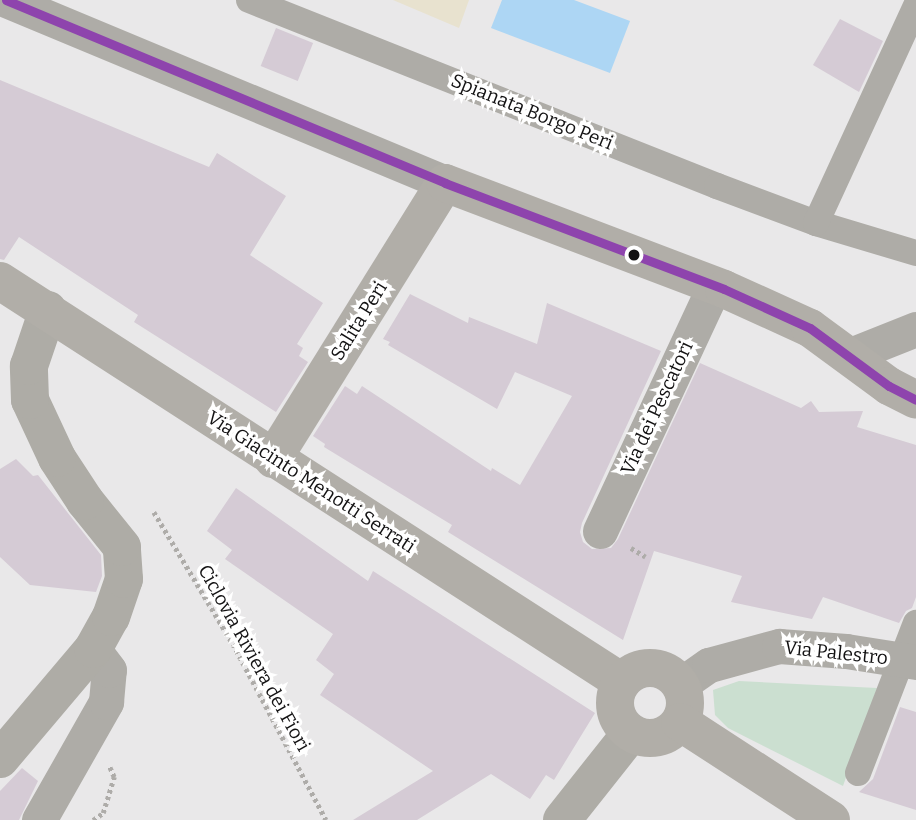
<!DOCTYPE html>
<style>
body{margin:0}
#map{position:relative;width:916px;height:820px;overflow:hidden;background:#e9e8e9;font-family:Bitter,serif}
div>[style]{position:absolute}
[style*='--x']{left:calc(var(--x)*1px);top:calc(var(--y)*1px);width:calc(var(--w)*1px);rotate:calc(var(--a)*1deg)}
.green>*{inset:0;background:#cbdfd0}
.sand>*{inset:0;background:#e8e2cf}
.water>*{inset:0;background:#add6f4}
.building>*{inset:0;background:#d5cbd5;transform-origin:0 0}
.path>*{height:4.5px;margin-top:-2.25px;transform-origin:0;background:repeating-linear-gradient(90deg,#aeaca9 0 3.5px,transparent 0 7px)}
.pedestrian>*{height:26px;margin:-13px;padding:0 13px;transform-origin:13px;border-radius:13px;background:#aeaca7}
.minor>*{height:35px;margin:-17.5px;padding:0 17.5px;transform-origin:17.5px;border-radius:17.5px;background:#aeaca7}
.secondary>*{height:38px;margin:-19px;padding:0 19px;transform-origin:19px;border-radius:19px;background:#aeaca6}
.primary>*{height:38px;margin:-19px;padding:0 19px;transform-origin:19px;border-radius:19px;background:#b1aea8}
.primary>.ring{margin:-19px;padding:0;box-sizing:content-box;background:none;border:38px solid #b1aea8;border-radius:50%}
.bus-1>*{height:9px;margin:-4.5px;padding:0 4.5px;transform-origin:4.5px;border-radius:4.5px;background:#8e44ad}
.dots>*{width:19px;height:19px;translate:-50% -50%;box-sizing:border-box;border:4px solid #fff;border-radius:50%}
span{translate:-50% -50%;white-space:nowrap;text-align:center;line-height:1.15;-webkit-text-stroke:7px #fff;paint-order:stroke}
.street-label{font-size:19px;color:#121112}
</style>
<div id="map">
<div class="green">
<div style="clip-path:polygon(739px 681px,877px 688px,843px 786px,728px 728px,715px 715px,713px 690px)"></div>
</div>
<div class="sand">
<div style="clip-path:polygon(393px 0,469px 0,459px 28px)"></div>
</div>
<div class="water">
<div style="clip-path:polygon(502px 0,574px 0,630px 21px,610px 73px,491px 28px)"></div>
</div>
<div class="building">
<div style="clip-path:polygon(840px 19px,883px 41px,859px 92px,813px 65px)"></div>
<div style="left:276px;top:28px;width:40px;height:41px;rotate:22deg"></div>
<div style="clip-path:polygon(0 80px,209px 167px,217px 153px,286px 196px,250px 255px,323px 303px,297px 344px,303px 348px,299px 356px,308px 362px,276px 412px,134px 322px,138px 315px,19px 237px,4px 260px,0 259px)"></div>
<div style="clip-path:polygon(410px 294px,468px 323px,469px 317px,537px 344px,547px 303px,661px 351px,582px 523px,580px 532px,583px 542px,592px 549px,611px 548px,618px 539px,700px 363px,801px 408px,811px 401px,819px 412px,863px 411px,857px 427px,916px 445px,916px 597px,912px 608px,906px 611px,899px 623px,823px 597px,812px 619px,731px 602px,742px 576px,654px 551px,623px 640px,448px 532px,452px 525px,324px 447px,325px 444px,313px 436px,345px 386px,357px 394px,362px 386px,491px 471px,492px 468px,520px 485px,572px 396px,515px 372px,497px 409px,388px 345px,390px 342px,383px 339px)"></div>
<div style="clip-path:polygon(16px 459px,33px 476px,38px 475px,101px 555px,102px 576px,96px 592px,30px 585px,0 557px,0 469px)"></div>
<div style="clip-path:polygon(236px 488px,368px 581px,373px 571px,595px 713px,554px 780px,546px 775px,530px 799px,491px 774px,417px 820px,353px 820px,433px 771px,320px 695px,334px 674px,316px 660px,333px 634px,225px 559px,232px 550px,207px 531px)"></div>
<div style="clip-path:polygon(900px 707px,916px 712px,916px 810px,859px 792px,873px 779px)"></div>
<div style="clip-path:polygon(22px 768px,38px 781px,19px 820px,0 820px,0 791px)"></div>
</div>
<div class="path">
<div style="--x:154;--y:512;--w:154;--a:59.1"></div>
<div style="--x:233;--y:644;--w:199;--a:62.1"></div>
<div style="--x:631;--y:548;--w:17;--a:31"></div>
<div style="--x:93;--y:820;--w:12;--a:-35"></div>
<div style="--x:103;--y:813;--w:38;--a:-73"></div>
<div style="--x:114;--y:777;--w:12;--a:-114"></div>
</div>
<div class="pedestrian">
<div style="--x:249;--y:0;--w:504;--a:21.67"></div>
<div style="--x:717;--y:186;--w:106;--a:20.5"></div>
<div style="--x:816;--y:223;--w:104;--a:16.7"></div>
<div style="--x:816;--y:223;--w:239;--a:-65.3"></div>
<div style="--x:858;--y:773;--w:161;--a:-68.9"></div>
</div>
<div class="minor">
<div style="--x:6;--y:0;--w:476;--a:22.6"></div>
<div style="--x:848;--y:356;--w:73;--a:-21.7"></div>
<div style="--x:600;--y:531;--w:270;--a:-65"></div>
<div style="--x:680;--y:685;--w:35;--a:-35"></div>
<div style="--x:709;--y:665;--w:73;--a:-15.2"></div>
<div style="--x:779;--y:646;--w:67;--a:4.3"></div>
<div style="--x:846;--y:651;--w:71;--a:8.9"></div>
<div style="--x:39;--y:820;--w:136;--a:-60.4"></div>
<div style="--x:106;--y:702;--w:32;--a:-85"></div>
<div style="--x:109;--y:670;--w:26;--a:-127"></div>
</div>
<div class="secondary">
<div style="--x:0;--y:759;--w:144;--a:-49.8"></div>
<div style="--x:93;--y:649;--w:37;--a:-61"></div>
<div style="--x:111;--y:617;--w:40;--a:-71.1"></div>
<div style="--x:124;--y:579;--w:32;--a:-94"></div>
<div style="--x:122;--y:547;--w:59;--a:-128.8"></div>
<div style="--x:85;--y:501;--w:51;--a:-123.1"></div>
<div style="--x:57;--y:458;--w:64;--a:-115"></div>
<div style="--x:30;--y:400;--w:34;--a:-92"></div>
<div style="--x:29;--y:366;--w:59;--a:-71.3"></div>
<div style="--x:562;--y:820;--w:111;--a:-51.6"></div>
</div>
<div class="primary">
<div style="--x:0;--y:281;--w:740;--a:32.81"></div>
<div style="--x:273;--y:459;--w:325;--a:-58.1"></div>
<div style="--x:445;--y:183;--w:298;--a:20.8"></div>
<div style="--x:724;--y:289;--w:94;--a:24.4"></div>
<div style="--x:810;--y:328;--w:98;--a:36.3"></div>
<div style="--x:889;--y:386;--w:30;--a:27"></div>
<div class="ring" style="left:615px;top:668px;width:32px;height:32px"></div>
<div style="--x:680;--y:722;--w:180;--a:33"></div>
</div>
<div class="bus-1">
<div style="--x:6;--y:0;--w:476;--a:22.6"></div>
<div style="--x:445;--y:183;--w:298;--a:20.8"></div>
<div style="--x:724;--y:289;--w:94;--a:24.4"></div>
<div style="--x:810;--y:328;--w:98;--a:36.3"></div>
<div style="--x:889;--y:386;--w:30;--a:27"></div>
</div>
<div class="dots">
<div style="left:634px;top:255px;background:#121112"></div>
</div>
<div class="street-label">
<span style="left:532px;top:112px;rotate:22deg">Spianata Borgo Peri</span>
<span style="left:359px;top:321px;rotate:-58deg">Salita Peri</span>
<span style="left:657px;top:408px;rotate:-65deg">Via dei Pescatori</span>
<span style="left:311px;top:482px;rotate:33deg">Via Giacinto Menotti Serrati</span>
<span style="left:836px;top:653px;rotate:6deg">Via Palestro</span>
<span style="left:254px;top:658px;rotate:61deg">Ciclovia Riviera dei Fiori</span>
</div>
</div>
